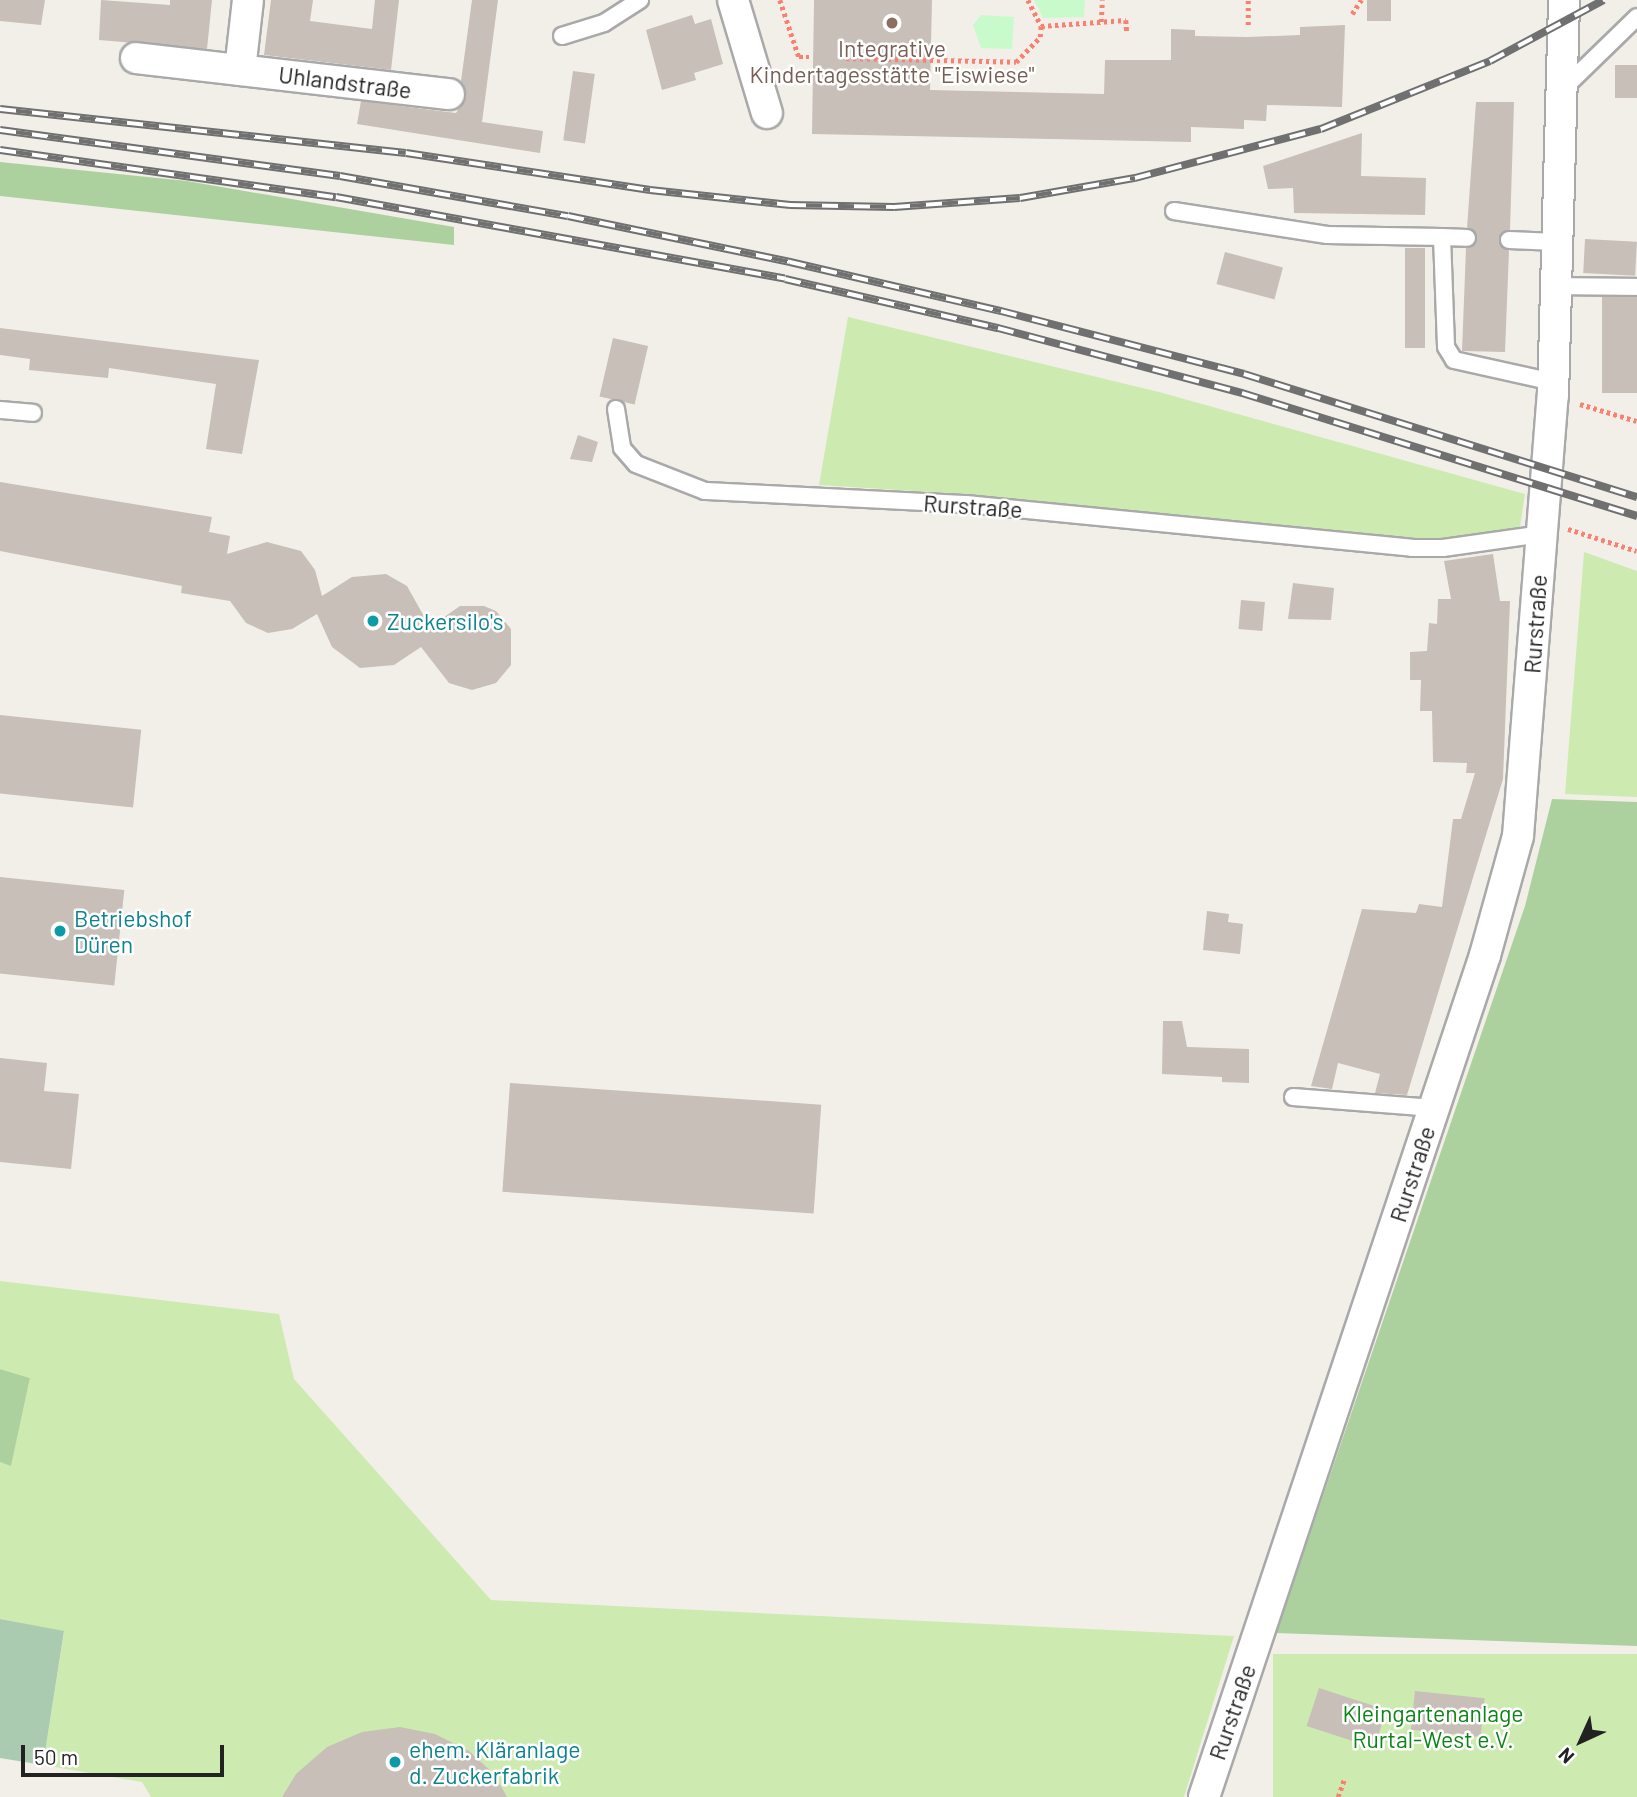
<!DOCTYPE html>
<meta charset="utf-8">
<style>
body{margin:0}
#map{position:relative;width:1637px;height:1797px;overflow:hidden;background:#f2efe9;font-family:Barlow,sans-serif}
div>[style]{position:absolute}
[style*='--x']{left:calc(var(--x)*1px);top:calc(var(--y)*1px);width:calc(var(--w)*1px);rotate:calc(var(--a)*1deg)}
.grass>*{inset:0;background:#cdebb0;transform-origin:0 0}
.forest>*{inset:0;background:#add19e}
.cemetery>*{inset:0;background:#aacbaf}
.park>*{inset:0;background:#c8facc}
.building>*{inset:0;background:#c7bfb8;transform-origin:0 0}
.path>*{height:4.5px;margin-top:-2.25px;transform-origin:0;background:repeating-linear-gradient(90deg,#fa8072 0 3.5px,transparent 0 7px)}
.roads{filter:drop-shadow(2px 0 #a9a9a9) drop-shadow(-2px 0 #a9a9a9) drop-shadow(0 2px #a9a9a9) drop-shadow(0 -2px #a9a9a9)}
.lane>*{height:16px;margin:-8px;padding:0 8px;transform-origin:8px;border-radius:8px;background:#fff}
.street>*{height:30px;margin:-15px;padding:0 15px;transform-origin:15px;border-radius:15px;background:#fff}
.rail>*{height:8px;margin-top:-4px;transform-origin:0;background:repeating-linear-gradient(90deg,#fff 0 16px,#707070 0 32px);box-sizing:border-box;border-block:2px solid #707070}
.dots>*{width:19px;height:19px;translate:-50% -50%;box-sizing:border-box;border:4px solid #fff;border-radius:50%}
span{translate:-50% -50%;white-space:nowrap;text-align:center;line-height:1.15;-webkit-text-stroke:5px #fff;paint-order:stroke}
.education-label{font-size:23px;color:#785e54}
.street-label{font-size:23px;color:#222}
.culture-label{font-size:23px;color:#0d838f}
.left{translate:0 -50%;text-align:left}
.park-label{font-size:23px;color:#0c8416}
.north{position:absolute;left:1546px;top:1706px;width:70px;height:70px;-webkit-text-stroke:5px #fff;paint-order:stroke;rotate:225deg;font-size:19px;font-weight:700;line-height:28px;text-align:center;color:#222}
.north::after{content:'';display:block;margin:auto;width:24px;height:32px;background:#222;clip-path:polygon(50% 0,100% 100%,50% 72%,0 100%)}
.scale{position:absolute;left:21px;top:1745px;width:203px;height:32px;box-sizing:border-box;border:4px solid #222;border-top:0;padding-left:9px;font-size:21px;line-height:24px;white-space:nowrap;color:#222;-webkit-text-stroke:5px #fff;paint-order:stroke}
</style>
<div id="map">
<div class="grass">
<div style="clip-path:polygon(848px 317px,1159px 392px,1525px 494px,1520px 527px,1448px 540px,1411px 540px,963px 494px,819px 485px)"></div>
<div style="clip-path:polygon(1584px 552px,1637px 571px,1637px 797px,1565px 794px)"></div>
<div style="clip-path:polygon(0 1281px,279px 1314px,294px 1379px,491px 1600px,1234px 1636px,1184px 1797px,151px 1797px,142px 1782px,43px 1765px,64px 1632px,0 1619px,0 1462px,11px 1465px,30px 1378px,0 1369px)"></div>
<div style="left:1273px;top:1654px;width:364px;height:150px"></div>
</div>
<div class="forest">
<div style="clip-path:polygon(0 162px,187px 181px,454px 227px,454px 245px,0 196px)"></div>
<div style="clip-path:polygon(1552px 799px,1637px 802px,1637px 1646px,1276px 1633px,1525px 906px)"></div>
<div style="clip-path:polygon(0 1369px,30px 1378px,11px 1466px,0 1462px)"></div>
</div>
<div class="cemetery">
<div style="clip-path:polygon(0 1619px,64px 1631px,43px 1765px,0 1758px)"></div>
</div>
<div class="park">
<div style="clip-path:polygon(1034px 0,1085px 0,1084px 17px,1043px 18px)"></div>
<div style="clip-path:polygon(981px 15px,1014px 17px,1012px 49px,981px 48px,973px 25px)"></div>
</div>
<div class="building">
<div style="clip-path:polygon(0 0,45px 0,41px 25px,0 21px)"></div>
<div style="clip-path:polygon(101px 0,170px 5px,170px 0,212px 0,207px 49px,99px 40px)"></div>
<div style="clip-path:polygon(271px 0,313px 0,310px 21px,372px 29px,375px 0,399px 0,391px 70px,264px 55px)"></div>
<div style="clip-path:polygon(472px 0,498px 0,482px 122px,543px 131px,540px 153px,357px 124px,361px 101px,456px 113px,466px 97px,461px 81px)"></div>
<div style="clip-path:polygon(814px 0,932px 0,930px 90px,1104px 94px,1105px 60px,1171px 60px,1171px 29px,1195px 30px,1195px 36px,1247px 37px,1300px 35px,1300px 27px,1345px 25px,1342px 107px,1267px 105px,1266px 121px,1244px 120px,1244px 129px,1191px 127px,1191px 142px,812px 134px)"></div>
<div style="left:1367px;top:0;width:24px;height:21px"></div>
<div style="clip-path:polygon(692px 15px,695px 24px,711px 19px,723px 64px,694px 73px,696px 80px,662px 90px,646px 30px)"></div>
<div style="left:1615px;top:65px;width:22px;height:33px"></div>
<div style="left:573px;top:71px;width:22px;height:70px;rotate:8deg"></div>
<div style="clip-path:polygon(1476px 102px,1514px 102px,1510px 230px,1499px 240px,1509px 251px,1505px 352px,1462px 351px,1466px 248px,1477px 239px,1467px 228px)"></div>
<div style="clip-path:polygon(1362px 133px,1361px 176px,1426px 178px,1425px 215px,1294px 213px,1293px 188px,1268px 189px,1263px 166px)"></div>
<div style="left:1585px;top:239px;width:52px;height:34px;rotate:3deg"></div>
<div style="left:1405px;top:248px;width:20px;height:100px"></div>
<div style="left:1225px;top:252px;width:60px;height:33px;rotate:15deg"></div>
<div style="left:1602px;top:297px;width:35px;height:96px"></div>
<div style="clip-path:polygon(0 328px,259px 360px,242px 454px,206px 449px,216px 384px,109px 368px,108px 378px,29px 370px,30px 359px,0 355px)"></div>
<div style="left:613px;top:338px;width:36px;height:60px;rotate:13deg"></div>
<div style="clip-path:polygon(578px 435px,598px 442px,592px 462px,570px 459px)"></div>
<div style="clip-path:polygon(0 482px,212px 517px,209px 532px,230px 536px,227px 554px,267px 542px,301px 551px,315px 570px,322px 596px,352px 577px,386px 574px,407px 586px,430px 627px,460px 606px,484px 606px,496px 611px,511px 629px,511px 665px,496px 683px,472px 690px,449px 683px,421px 647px,394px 665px,360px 668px,332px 647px,317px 614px,292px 629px,268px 633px,246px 623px,230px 601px,181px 593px,182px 586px,0 551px)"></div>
<div style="clip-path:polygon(1493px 554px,1500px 601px,1510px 601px,1503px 779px,1407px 1095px,1375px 1093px,1380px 1074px,1338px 1063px,1332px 1089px,1311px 1086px,1362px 909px,1416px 913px,1419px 904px,1442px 907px,1453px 819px,1461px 819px,1475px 773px,1466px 773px,1467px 763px,1433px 762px,1432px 711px,1420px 711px,1421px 680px,1410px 680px,1410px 652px,1427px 651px,1429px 623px,1437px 624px,1438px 599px,1451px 599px,1444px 561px)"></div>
<div style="clip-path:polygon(1293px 583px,1334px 588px,1331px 620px,1288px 619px)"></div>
<div style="left:1241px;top:600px;width:24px;height:29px;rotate:5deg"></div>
<div style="left:0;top:715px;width:142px;height:78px;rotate:6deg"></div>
<div style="left:0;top:877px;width:125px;height:96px;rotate:6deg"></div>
<div style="clip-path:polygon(1207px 911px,1229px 914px,1228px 922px,1243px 924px,1240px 954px,1203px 950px)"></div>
<div style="clip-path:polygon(1163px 1021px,1182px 1021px,1187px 1047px,1249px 1049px,1249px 1083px,1222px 1082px,1222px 1077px,1162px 1074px)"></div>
<div style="clip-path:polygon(0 1058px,47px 1063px,44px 1091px,79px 1094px,71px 1169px,0 1162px)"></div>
<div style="left:510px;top:1083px;width:312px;height:109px;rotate:4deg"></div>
<div style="left:1319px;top:1688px;width:71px;height:40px;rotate:18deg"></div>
<div style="left:1415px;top:1691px;width:70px;height:39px;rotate:6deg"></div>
<div style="clip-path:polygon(400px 1727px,435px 1734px,469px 1751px,494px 1774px,507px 1797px,282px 1797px,296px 1774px,327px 1747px,362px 1732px)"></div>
</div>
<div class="path">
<div style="--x:780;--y:0;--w:60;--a:71.6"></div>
<div style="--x:799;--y:57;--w:14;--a:0"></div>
<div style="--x:1028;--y:0;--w:29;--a:63"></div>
<div style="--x:1041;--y:26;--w:85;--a:-4"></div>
<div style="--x:1126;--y:20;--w:13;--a:86"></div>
<div style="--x:1352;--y:14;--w:17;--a:-57"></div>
<div style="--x:1101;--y:22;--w:22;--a:-87"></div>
<div style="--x:1248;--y:25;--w:25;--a:-90"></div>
<div style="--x:846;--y:58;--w:170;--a:1.3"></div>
<div style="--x:1016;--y:62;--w:35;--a:-46"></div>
<div style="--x:1040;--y:37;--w:11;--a:-85"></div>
<div style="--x:1580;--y:404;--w:59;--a:16.6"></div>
<div style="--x:1568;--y:529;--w:72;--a:17.7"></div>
<div style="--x:1338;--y:1797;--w:18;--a:-71"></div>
</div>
<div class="roads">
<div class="lane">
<div style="--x:562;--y:36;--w:44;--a:-17.2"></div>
<div style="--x:604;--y:23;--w:43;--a:-32.6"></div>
<div style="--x:1563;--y:89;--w:103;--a:-44.2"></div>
<div style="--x:1174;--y:211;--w:155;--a:8.9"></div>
<div style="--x:1327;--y:235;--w:115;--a:1"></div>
<div style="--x:1442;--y:237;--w:110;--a:87.9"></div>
<div style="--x:1446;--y:347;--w:15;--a:58"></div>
<div style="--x:1454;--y:360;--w:101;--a:12.5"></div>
<div style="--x:1442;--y:237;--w:25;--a:2"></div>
<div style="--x:1509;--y:240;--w:48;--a:2.4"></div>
<div style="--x:1556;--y:286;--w:81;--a:0.7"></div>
<div style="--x:616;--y:409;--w:39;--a:81"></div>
<div style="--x:622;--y:448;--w:21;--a:49"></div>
<div style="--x:636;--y:464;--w:74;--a:21.4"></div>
<div style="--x:705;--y:491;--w:261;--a:2.9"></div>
<div style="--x:966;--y:504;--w:448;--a:5.6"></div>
<div style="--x:1412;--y:548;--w:31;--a:0"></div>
<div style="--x:1443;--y:548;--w:99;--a:-8.1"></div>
<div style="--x:0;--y:410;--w:33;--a:5"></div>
<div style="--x:1293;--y:1097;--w:141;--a:4.5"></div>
</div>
<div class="street">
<div style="--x:733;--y:0;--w:118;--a:73.3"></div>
<div style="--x:136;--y:58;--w:315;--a:6.6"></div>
<div style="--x:240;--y:70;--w:70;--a:-83.5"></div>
<div style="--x:1204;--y:1797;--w:888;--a:-71.54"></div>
<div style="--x:1485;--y:955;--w:123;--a:-74.5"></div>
<div style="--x:1518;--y:836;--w:441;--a:-85.5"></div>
<div style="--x:1553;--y:396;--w:396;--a:-88.4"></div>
</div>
</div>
<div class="rail">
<div style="--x:0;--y:109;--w:408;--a:6.2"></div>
<div style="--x:406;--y:153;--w:247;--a:8.6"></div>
<div style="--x:650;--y:190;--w:141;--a:6.1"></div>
<div style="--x:790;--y:205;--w:104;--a:1.1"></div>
<div style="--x:894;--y:207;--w:126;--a:-4.1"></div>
<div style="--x:1020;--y:198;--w:117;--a:-9.9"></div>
<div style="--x:1135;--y:178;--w:192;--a:-14.8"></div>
<div style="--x:1321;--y:129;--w:182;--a:-21.9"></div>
<div style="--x:1490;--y:61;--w:129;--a:-28.2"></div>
<div style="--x:0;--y:130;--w:343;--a:7.7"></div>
<div style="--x:340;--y:176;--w:231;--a:10"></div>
<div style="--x:568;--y:216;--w:227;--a:11.7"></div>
<div style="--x:790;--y:262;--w:217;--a:13.1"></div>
<div style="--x:1001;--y:311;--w:251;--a:14.5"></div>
<div style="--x:1244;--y:374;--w:412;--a:17.4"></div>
<div style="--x:0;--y:150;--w:339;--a:8"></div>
<div style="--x:336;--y:197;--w:456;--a:10.3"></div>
<div style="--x:785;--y:279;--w:219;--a:13"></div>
<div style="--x:998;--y:328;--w:253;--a:14.9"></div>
<div style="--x:1242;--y:393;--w:414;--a:17.3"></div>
</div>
<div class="dots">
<div style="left:892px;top:23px;background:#8d6e63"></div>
<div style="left:373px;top:621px;background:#0f9aa8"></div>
<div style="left:60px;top:931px;background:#0f9aa8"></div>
<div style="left:395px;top:1762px;background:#0f9aa8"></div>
</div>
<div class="education-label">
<span style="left:892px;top:61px">Integrative<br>Kindertagesstätte "Eiswiese"</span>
</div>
<div class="street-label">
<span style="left:345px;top:82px;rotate:7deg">Uhlandstraße</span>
<span style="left:973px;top:506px;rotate:4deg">Rurstraße</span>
<span style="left:1535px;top:624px;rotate:-86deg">Rurstraße</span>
<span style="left:1412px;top:1174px;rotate:-72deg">Rurstraße</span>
<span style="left:1232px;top:1712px;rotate:-71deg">Rurstraße</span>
</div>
<div class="culture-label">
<span class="left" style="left:387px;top:621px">Zuckersilo's</span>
<span class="left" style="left:74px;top:931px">Betriebshof<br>Düren</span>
<span class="left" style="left:409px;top:1762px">ehem. Kläranlage<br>d. Zuckerfabrik</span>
</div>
<div class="park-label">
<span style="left:1433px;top:1726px">Kleingartenanlage<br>Rurtal-West e.V.</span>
</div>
<div class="north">N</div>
<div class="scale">50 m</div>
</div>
